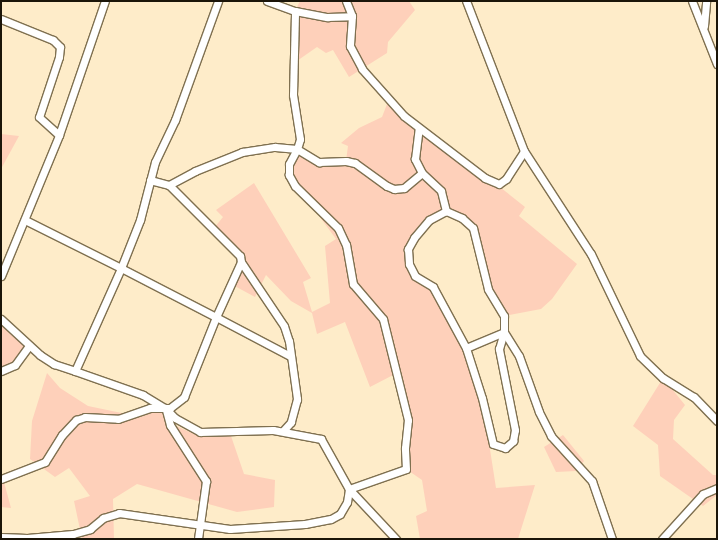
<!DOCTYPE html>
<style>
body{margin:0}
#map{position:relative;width:718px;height:540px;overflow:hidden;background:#feecc9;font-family:"Source Sans 3",sans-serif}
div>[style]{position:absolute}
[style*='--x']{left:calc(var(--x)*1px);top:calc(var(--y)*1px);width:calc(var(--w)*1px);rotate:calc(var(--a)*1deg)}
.green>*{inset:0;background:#fed0ba}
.roads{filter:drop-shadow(1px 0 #7f7050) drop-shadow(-1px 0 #7f7050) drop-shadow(0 1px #7f7050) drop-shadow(0 -1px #7f7050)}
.street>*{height:7px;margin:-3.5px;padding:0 3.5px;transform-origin:3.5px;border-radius:3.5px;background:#fff}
span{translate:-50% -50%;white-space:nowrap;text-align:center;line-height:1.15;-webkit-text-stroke:3px #fefbf4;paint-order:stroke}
.frame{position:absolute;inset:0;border:2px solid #1b1509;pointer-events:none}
</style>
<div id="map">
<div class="green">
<div style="clip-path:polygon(300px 1px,409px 1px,415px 10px,388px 42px,387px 53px,349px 77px,333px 50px,326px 53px,317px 47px,294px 63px,295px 11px)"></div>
<div style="clip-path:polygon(389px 99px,525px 207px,519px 216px,577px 264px,552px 299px,541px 309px,504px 316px,488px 289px,473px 228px,442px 211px,410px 243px,411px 271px,430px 284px,466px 348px,482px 398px,496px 488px,535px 485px,518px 539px,420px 539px,416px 516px,427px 511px,422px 480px,406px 469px,408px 433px,397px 373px,370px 387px,345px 322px,317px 334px,312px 313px,291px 301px,266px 275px,255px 297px,231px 284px,241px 262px,214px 228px,223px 217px,216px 210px,254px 183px,311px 278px,303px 282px,312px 312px,330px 303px,325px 246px,336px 239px,289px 175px,297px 149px,319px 162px,346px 161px,348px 146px,341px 143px,359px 128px,382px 117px)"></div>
<div style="clip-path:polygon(1px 134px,19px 136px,1px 169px)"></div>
<div style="clip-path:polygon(1px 319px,29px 346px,26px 353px,1px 371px)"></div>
<div style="clip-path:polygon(47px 373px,60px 388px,88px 406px,141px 417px,165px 408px,172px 424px,194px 434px,215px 437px,231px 436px,244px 474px,275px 480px,274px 507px,237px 512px,137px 484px,113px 499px,114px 539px,82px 539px,74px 501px,90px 496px,69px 468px,55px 477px,30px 459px,32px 421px)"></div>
<div style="clip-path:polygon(663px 378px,685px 405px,674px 420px,673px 439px,713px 475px,717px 475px,717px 495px,703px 506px,660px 476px,658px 445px,633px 426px)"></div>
<div style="clip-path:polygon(563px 435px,584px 461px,576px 471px,556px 472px,544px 447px)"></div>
<div style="clip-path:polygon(1px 471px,11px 508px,1px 507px)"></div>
</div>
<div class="roads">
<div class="street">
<div style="--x:267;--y:1;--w:30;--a:20"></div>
<div style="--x:295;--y:11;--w:33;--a:11"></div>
<div style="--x:327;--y:17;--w:25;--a:-2"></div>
<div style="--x:346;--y:1;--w:16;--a:68"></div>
<div style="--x:352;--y:16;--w:30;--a:94"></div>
<div style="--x:350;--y:46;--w:26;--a:62"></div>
<div style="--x:362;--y:69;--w:63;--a:48.2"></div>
<div style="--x:404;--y:116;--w:102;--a:37.4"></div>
<div style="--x:485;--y:178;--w:15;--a:23"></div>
<div style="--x:499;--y:184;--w:9;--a:-36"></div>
<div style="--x:506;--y:179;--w:33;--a:-57"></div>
<div style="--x:524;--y:151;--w:161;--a:-111.1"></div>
<div style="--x:692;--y:1;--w:68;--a:68.4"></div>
<div style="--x:1;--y:19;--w:56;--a:22"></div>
<div style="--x:53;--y:40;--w:10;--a:45"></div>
<div style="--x:60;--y:47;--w:10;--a:96"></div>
<div style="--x:59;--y:57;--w:63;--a:108.4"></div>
<div style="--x:39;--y:117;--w:27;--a:42"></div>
<div style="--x:59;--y:135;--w:142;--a:-71.1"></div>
<div style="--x:704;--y:26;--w:25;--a:-85"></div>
<div style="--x:524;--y:151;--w:123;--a:57"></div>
<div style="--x:591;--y:254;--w:113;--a:64.3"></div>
<div style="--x:640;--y:356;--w:32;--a:44"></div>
<div style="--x:663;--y:378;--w:36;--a:32"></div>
<div style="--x:694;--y:397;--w:33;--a:46"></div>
<div style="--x:422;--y:173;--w:26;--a:43"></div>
<div style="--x:441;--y:191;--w:21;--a:76"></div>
<div style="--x:446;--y:211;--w:19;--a:152"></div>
<div style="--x:429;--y:220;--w:23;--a:130"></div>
<div style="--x:414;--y:238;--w:13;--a:119"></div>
<div style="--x:408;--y:249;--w:15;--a:86"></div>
<div style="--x:409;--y:264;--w:13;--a:63"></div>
<div style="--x:415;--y:276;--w:21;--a:31"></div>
<div style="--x:433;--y:287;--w:69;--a:61.6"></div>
<div style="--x:466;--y:348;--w:41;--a:-22.8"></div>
<div style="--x:504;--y:332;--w:16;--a:-90"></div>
<div style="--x:504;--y:316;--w:31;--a:-121"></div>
<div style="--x:488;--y:289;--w:63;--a:-103.8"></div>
<div style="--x:473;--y:228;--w:15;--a:-138"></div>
<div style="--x:462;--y:218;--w:17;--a:-156"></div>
<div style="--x:150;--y:180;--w:20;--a:15"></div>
<div style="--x:169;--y:185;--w:30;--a:-28"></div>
<div style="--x:195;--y:171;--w:51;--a:-22"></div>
<div style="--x:242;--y:152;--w:33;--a:-9"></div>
<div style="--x:275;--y:147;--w:22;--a:5"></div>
<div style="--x:297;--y:149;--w:10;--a:-73"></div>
<div style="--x:300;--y:139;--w:45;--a:-99"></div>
<div style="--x:293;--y:95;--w:84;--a:-88.6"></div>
<div style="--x:25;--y:220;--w:107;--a:26.6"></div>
<div style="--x:121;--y:268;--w:52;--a:-68.4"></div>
<div style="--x:140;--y:220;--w:60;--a:-75.5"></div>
<div style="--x:155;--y:162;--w:47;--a:-64.5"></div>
<div style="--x:175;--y:120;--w:127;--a:-70.1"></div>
<div style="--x:241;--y:262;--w:77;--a:56.1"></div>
<div style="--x:284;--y:326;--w:16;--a:72"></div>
<div style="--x:289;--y:341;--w:59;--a:82.1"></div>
<div style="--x:297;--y:399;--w:24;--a:105"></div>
<div style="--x:291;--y:422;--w:12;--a:132"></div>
<div style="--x:1;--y:276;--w:152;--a:-67.6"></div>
<div style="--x:1;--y:319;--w:53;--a:42.7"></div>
<div style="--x:40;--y:355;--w:17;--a:33"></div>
<div style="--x:54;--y:364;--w:22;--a:18"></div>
<div style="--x:75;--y:371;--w:113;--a:-65.9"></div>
<div style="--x:121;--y:268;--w:107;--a:27.3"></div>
<div style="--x:216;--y:317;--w:60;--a:-65.6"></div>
<div style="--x:241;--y:262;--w:6;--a:-99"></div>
<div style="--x:240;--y:256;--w:100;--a:-135"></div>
<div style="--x:466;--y:348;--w:52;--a:72.3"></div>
<div style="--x:482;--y:398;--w:47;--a:76.6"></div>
<div style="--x:493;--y:444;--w:13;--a:18"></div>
<div style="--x:505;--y:448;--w:11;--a:-41"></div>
<div style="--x:513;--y:441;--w:11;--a:-80"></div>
<div style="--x:515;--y:430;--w:83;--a:-101.2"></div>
<div style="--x:499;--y:349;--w:18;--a:-74"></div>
<div style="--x:504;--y:332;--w:28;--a:58"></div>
<div style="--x:519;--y:356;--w:59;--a:70.3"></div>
<div style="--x:539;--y:412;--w:27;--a:63"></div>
<div style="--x:551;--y:436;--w:61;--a:47.7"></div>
<div style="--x:592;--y:481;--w:61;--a:71"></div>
<div style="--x:1;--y:371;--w:15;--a:-23"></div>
<div style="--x:15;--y:365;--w:24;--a:-54"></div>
<div style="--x:75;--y:371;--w:72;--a:19.4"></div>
<div style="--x:143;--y:395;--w:26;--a:31"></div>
<div style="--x:165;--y:408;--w:5;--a:0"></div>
<div style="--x:170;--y:408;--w:18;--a:-38"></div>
<div style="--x:184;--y:397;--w:86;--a:-68.2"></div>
<div style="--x:216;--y:317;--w:84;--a:27.8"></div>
<div style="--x:166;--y:410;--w:16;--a:75"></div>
<div style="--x:170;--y:425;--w:67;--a:57.3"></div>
<div style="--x:206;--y:481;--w:59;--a:97.9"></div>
<div style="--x:1;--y:479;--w:47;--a:-21.1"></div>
<div style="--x:45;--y:462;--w:32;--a:-58"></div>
<div style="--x:62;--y:435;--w:21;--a:-47"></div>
<div style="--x:76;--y:420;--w:9;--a:-18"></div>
<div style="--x:85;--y:417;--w:33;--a:3"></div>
<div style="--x:118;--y:419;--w:34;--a:-19"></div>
<div style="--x:150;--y:408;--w:15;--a:0"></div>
<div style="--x:165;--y:408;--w:14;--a:45"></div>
<div style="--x:175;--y:418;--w:29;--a:29"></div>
<div style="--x:200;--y:432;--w:73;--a:-1.6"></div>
<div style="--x:273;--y:430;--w:49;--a:10.6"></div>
<div style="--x:321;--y:439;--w:57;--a:60.8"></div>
<div style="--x:349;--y:489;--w:69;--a:46.8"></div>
<div style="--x:349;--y:489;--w:60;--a:-19.3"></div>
<div style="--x:406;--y:469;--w:21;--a:-93"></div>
<div style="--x:405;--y:448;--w:28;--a:-84"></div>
<div style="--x:408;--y:420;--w:104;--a:-103.9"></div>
<div style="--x:383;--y:319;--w:46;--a:-130.6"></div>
<div style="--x:353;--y:284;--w:40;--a:-100"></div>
<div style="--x:346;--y:245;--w:19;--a:-115"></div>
<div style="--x:338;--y:228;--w:60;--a:-135.7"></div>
<div style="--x:295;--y:186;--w:13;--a:-119"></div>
<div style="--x:289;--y:175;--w:11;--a:-90"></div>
<div style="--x:289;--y:164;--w:17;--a:-62"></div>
<div style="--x:297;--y:149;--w:26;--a:31"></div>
<div style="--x:319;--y:162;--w:27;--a:-2"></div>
<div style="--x:346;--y:161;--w:9;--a:13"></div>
<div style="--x:355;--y:163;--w:39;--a:36"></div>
<div style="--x:387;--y:186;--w:8;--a:23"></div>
<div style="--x:394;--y:189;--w:10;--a:-6"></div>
<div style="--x:404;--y:188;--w:23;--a:-40"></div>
<div style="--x:422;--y:173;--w:16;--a:-117"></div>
<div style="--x:415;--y:159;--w:31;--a:-83"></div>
<div style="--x:1;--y:537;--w:26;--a:2"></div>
<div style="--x:27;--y:538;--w:46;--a:-5"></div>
<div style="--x:73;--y:534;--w:18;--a:-16"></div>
<div style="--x:90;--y:529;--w:17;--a:-40"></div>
<div style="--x:103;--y:518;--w:17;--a:-17"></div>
<div style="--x:119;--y:513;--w:112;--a:8.2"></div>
<div style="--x:230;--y:529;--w:75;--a:-3.8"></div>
<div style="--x:305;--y:524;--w:26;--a:-11"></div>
<div style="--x:331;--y:519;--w:10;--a:-29"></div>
<div style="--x:340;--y:514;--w:14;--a:-60"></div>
<div style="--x:347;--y:502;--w:13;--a:-81"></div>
<div style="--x:662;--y:539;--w:61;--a:-47.7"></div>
<div style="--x:703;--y:494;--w:15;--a:-23"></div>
</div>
</div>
<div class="frame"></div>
</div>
